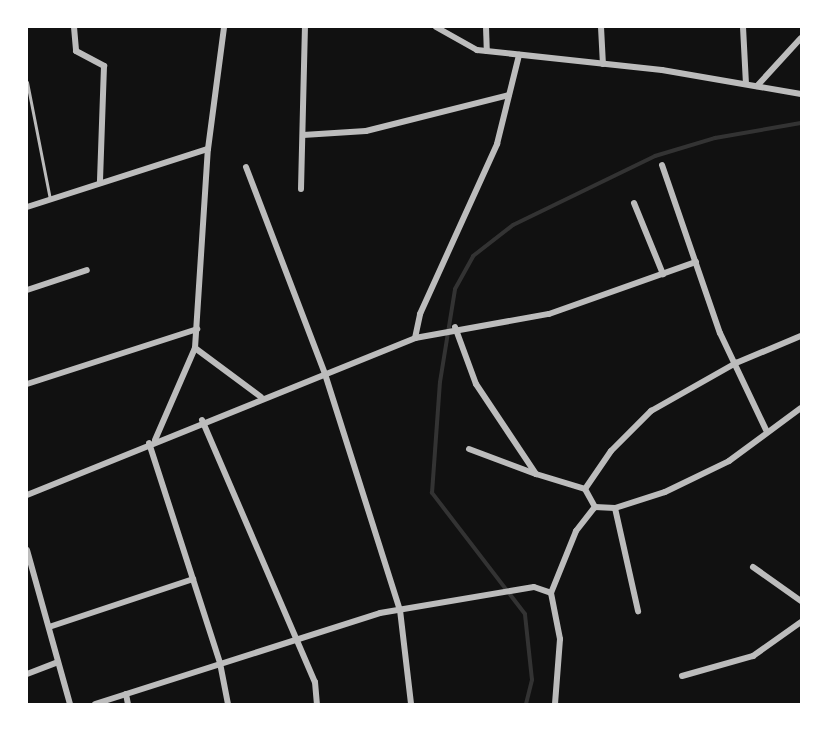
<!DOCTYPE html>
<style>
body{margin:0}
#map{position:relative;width:828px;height:731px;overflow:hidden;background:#111;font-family:Signika,sans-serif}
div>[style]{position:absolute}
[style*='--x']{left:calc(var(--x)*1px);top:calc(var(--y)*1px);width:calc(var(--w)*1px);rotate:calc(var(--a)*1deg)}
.stream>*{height:4px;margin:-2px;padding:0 2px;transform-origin:2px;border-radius:2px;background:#333}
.service>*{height:3px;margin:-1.5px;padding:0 1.5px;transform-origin:1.5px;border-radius:1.5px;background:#bcbcbc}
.minor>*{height:6px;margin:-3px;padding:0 3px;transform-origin:3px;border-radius:3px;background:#bcbcbc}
span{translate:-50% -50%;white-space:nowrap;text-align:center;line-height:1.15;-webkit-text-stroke:4.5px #fff;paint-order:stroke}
.frame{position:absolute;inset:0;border:28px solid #fff;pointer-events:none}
</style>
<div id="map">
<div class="stream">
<div style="--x:526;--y:704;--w:25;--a:-76"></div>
<div style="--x:532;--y:680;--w:66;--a:-96.1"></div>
<div style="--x:525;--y:614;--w:153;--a:-127.5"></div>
<div style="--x:432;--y:493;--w:111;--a:-85.9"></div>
<div style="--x:440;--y:382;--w:94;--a:-80.8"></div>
<div style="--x:455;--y:289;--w:38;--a:-61"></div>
<div style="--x:473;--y:256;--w:51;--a:-37.8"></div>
<div style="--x:513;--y:225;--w:158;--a:-25.9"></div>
<div style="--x:655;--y:156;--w:63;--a:-16.7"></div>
<div style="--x:715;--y:138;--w:87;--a:-9.9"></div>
</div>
<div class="service">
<div style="--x:27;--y:82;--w:119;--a:78.9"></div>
</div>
<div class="minor">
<div style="--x:74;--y:27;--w:24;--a:85"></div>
<div style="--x:76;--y:51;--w:32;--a:28"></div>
<div style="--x:104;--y:66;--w:117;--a:92"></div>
<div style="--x:436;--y:27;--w:47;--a:29.3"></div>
<div style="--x:477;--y:50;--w:186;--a:6.2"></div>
<div style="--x:662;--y:70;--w:141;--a:9.8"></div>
<div style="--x:486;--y:27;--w:24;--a:88"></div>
<div style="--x:601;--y:27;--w:37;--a:87"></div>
<div style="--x:743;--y:27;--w:57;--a:87"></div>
<div style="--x:757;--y:86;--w:65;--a:-47.5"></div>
<div style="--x:303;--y:135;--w:63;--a:-3.6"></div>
<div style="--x:366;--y:131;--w:147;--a:-14.1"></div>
<div style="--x:662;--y:165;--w:178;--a:71"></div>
<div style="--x:720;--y:333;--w:107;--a:64.6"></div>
<div style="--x:246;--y:167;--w:222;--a:69.1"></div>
<div style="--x:325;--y:374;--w:248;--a:72.4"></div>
<div style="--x:400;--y:610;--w:95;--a:83.3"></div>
<div style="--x:301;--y:189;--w:162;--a:-88.6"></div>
<div style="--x:634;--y:203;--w:77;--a:67.8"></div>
<div style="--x:27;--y:207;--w:190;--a:-17.8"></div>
<div style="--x:27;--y:290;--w:63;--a:-18.4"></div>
<div style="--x:455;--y:327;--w:61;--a:69.8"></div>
<div style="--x:476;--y:384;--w:108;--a:56.3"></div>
<div style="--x:536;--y:474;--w:51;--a:17"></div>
<div style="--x:585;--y:489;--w:21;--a:61"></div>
<div style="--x:415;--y:338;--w:25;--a:-78"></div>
<div style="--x:420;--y:314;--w:187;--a:-65.6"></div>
<div style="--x:497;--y:144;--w:92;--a:-76.1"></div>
<div style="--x:195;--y:348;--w:82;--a:36.6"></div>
<div style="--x:27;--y:384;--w:179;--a:-17.9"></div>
<div style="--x:202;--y:420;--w:285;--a:66.7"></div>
<div style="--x:315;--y:682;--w:22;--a:85"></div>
<div style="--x:155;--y:440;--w:100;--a:-66.5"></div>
<div style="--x:195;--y:348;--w:199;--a:-86.3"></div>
<div style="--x:208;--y:149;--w:123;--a:-82.5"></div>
<div style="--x:149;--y:443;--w:231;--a:72.1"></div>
<div style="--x:220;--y:663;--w:42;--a:79"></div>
<div style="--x:469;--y:449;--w:72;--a:20.5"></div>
<div style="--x:585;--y:489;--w:46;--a:-55.6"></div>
<div style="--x:611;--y:451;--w:57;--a:-45"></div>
<div style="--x:651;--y:411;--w:98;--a:-29.5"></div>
<div style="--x:736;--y:363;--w:70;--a:-22.6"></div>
<div style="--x:27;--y:495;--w:419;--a:-22"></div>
<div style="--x:415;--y:338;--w:136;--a:-10.2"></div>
<div style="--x:549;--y:314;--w:156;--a:-19.5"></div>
<div style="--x:595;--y:507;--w:20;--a:3"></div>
<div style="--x:615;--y:508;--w:52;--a:-17.7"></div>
<div style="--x:665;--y:492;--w:71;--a:-25.8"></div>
<div style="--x:729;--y:461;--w:89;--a:-36.4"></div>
<div style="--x:615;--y:508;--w:106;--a:77.4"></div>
<div style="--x:27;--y:550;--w:160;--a:74.4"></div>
<div style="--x:753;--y:567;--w:59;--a:35.3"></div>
<div style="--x:551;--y:593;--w:47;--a:78.9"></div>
<div style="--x:560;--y:639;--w:65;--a:94.4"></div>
<div style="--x:551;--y:593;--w:67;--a:-68"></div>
<div style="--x:576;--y:531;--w:31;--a:-52"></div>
<div style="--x:49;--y:627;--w:152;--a:-18.4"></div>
<div style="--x:27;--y:674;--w:33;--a:-21"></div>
<div style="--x:682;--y:676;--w:74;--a:-15.7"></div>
<div style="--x:753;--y:656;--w:59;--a:-35.3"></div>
<div style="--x:126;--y:694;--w:10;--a:79"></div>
<div style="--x:95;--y:704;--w:299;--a:-17.7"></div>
<div style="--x:380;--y:613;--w:156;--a:-9.6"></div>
<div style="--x:534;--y:587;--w:18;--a:19"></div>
</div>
<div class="frame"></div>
</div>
